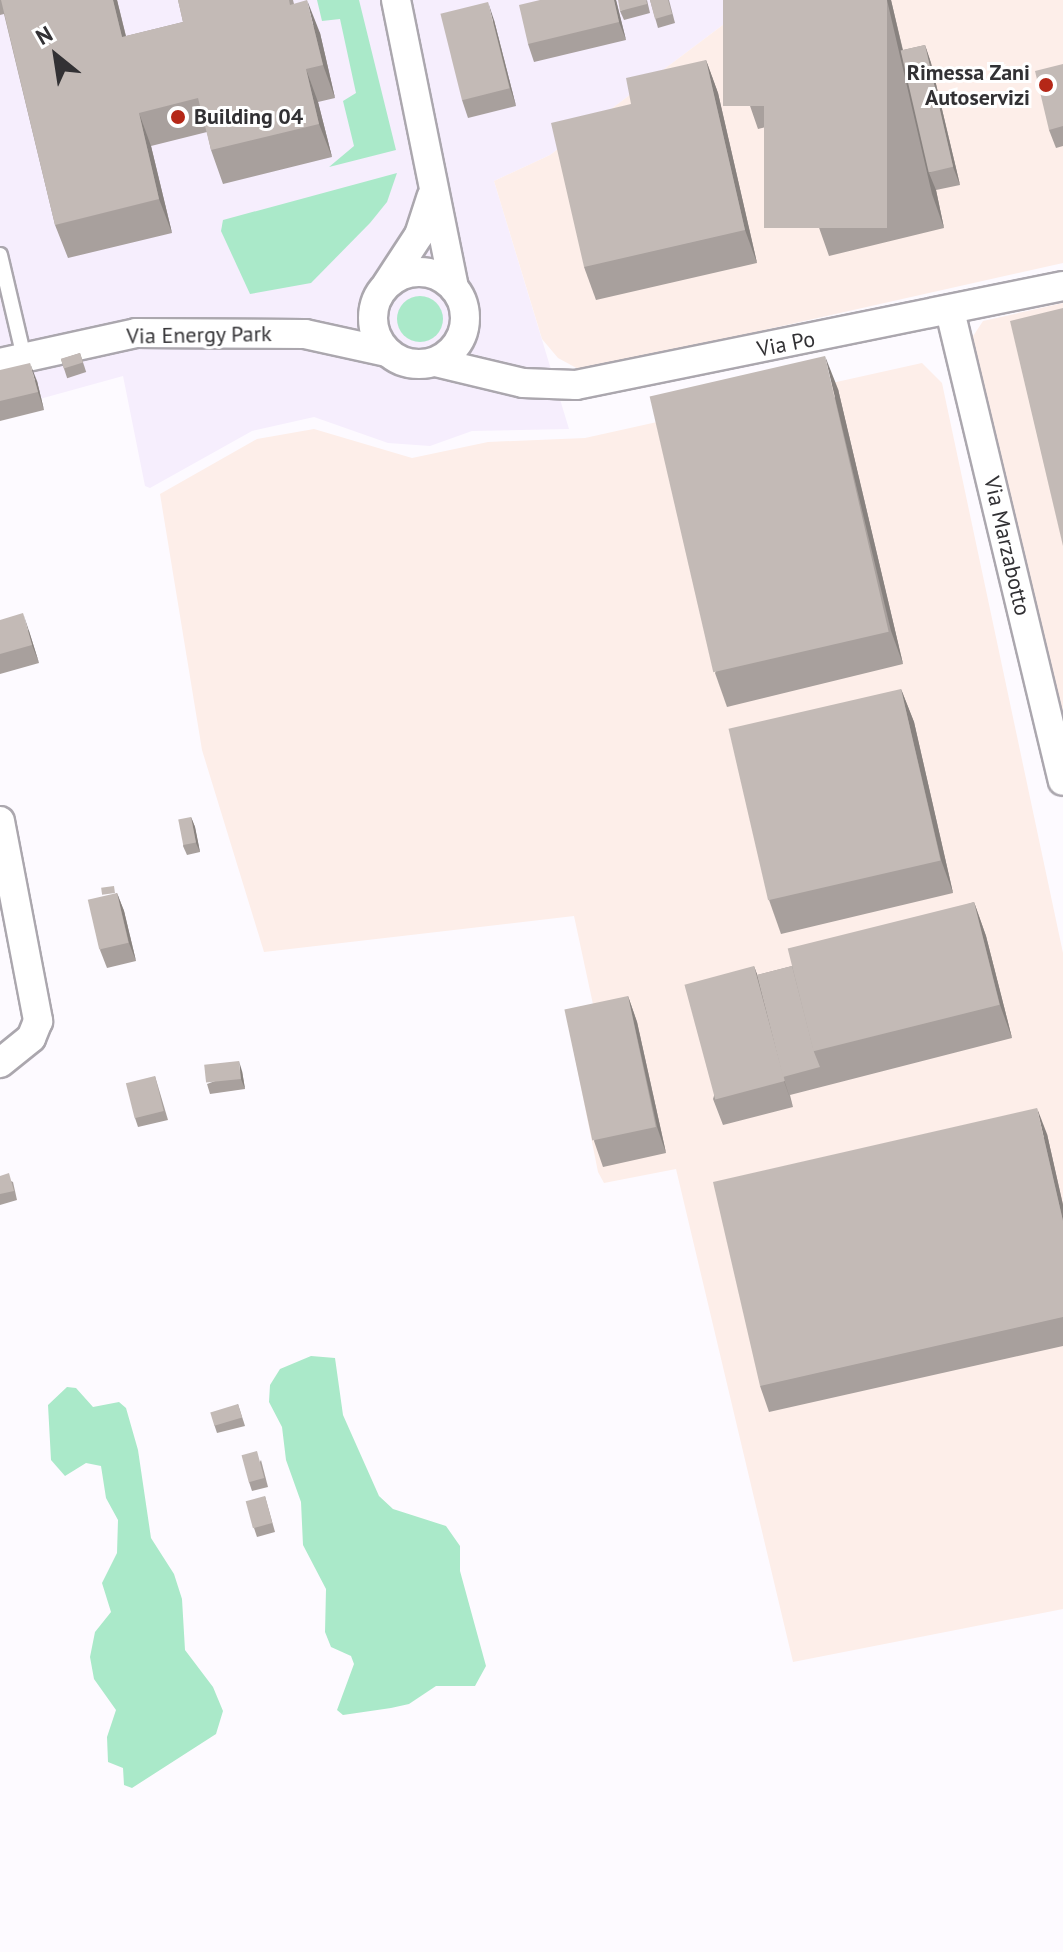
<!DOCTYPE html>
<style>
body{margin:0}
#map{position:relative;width:1063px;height:1952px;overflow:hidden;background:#fdfaff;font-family:"PT Sans",sans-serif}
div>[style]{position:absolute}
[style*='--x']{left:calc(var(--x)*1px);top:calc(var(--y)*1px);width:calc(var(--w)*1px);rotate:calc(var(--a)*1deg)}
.built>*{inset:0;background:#f6eefd}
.industrial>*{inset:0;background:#fdeee9}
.green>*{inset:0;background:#aae9c9}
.round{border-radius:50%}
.roads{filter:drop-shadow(2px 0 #aba7ae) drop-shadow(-2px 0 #aba7ae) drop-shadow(0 2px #aba7ae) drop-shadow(0 -2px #aba7ae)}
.service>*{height:14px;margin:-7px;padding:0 7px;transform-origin:7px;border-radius:7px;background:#fff}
.minor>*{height:28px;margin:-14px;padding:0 14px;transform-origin:14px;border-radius:14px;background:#fff}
.minor>.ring{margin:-14px;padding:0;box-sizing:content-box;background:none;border:28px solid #fff;border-radius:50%}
.wall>*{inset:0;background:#a8a09d;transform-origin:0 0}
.shaded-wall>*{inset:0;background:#88827f}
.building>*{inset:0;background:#c3bab6;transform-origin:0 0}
.dots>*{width:22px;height:22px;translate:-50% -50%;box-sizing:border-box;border:4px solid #fff;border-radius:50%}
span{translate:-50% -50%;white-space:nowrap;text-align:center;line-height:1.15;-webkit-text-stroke:6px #fff;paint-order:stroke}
.poi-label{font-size:22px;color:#323134;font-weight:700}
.right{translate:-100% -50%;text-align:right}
.left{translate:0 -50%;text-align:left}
.street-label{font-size:22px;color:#323134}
.north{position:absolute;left:16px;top:16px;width:80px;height:80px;-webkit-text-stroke:6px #fff;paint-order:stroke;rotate:330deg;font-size:22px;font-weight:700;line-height:32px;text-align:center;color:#323134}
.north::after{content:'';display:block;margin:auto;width:28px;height:36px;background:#323134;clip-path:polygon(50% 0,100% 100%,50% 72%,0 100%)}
</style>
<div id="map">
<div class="built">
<div style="clip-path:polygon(0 0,756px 0,550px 155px,494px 181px,569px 429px,472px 431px,430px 446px,388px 443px,314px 417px,252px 431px,150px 488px,145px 486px,123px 376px,0 410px)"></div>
</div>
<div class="industrial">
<div style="clip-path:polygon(756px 0,1063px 0,1063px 263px,582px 371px,558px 358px,542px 339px,494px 181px,550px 155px)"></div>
<div style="clip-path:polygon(1063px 303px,1063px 747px,966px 347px,983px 321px)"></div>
<div style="clip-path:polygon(922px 363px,942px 383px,1063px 953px,1063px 1609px,793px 1662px,676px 1169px,604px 1183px,598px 1172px,568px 1022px,594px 1009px,574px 916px,264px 952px,202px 750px,160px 494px,257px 439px,314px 429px,412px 458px,488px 442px,585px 438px)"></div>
</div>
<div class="green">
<div style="clip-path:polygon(317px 0,359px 0,396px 150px,329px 167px,354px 146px,343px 101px,356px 93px,340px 19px,322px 21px)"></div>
<div style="clip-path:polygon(397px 173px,387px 202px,370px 223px,311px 283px,250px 294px,221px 231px,223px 220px)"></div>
<div class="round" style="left:397px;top:296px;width:46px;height:46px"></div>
<div style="clip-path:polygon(311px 1356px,335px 1358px,343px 1415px,379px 1496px,393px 1509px,446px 1526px,460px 1546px,460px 1571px,486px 1666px,475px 1686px,436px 1686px,409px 1704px,391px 1708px,343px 1715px,337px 1710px,354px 1664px,351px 1656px,331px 1647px,325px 1632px,326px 1589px,303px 1545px,301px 1502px,286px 1460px,282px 1427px,269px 1402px,270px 1385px,280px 1369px)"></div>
<div style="clip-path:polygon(67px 1387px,76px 1388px,93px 1407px,119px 1402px,126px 1408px,138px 1450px,151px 1538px,174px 1574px,182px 1599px,185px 1650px,213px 1687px,223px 1711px,216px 1734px,132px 1788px,124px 1785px,123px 1768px,108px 1762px,107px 1737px,116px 1710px,94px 1679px,90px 1657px,95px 1632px,111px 1612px,102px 1583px,117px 1553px,118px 1520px,106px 1498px,101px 1466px,86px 1463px,65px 1476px,51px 1460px,48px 1405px)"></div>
</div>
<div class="roads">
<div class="service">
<div style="--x:0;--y:255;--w:105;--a:76.8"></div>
</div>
<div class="minor">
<div style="--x:396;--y:0;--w:294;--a:78.6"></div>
<div class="ring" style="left:373px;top:272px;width:64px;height:64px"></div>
<div style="--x:387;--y:284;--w:59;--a:-56.9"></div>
<div style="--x:419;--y:235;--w:40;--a:-72"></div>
<div style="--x:950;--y:311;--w:483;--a:76.5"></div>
<div style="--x:435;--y:362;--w:90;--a:13.4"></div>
<div style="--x:523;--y:383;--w:53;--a:2.2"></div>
<div style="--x:576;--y:385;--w:497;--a:-11.5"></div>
<div style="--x:0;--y:363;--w:139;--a:-12.4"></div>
<div style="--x:136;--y:333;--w:169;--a:0.3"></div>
<div style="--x:305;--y:334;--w:84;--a:12.4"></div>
<div style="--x:0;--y:821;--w:204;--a:79.2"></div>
<div style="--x:38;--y:1021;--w:18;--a:112"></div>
<div style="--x:31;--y:1038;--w:40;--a:141"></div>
</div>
</div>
<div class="wall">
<div style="clip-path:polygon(0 0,117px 0,126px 36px,183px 22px,178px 0,293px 0,294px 4px,320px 33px,335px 98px,318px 102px,332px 157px,223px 184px,211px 150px,207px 132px,151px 146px,172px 233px,68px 258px,55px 225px,4px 14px,0 15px)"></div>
<div style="clip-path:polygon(540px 0,616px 0,626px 40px,534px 62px,528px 44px)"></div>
<div style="clip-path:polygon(647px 0,650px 13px,624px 20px,620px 11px)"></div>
<div style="clip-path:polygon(650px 0,669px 0,675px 23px,658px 28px)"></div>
<div style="clip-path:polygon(723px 0,891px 0,903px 50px,925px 45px,931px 63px,960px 185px,936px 190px,944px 228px,829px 256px,817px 222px,793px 120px,758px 129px,749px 103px)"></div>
<div style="clip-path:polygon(494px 20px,516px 106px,468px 118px,462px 100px)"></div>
<div style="clip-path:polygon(706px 60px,718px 93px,757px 263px,596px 300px,584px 267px,631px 104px)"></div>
<div style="clip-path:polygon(1063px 64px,1063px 146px,1056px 148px,1049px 130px)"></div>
<div style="left:80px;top:353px;width:20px;height:20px;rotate:72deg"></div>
<div style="clip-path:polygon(0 370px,37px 381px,44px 410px,0 421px)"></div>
<div style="clip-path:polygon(838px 389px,903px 664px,727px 707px,715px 673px)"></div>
<div style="clip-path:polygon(0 620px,29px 631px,39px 663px,0 674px)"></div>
<div style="clip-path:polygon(901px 689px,914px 722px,953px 893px,781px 934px,769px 900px)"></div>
<div style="clip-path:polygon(191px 817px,195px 827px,200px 852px,187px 855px,183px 846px)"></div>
<div style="clip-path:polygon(116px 893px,117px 893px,124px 911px,136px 961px,107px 968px,100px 950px)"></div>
<div style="clip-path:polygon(974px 902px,986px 936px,1012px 1038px,790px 1095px,793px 1107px,723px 1125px,713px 1099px,754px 966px,757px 975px,792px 966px)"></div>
<div style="clip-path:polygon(628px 996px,637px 1022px,666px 1153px,603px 1167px,594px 1141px)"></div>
<div style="clip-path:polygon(242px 1071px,245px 1089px,210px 1094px,207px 1084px)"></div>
<div style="clip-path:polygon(155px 1076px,168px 1120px,138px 1127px,135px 1118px)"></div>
<div style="clip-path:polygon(1047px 1134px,1063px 1205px,1063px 1346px,769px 1412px,760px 1386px)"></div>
<div style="clip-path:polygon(0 1176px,13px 1182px,17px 1200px,0 1205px)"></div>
<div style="clip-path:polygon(238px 1404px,245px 1426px,217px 1433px,214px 1424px)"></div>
<div style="clip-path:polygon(261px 1460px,268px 1487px,252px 1491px,249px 1482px)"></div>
<div style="clip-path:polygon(265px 1496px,275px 1532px,257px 1537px,254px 1528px)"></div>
</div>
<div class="shaded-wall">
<div style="clip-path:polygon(113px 0,117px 0,134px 70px,122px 37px)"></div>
<div style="clip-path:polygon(307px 0,320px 33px,335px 98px,323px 65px)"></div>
<div style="clip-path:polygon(614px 0,616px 0,626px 40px,619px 22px)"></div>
<div style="clip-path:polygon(887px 0,891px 0,931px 172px,929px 173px,936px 190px,944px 228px,932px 194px)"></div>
<div style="clip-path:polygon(488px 2px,494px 20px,516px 106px,510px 88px)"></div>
<div style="clip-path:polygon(925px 45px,931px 63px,960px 185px,953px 167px)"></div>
<div style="clip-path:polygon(706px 60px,718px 93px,757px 263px,745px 230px)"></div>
<div style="clip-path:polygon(306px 69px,318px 102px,332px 157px,319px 124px)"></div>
<div style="clip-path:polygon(139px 113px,151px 146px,172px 233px,159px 199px)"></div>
<div style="clip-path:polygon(825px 356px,838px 389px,903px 664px,891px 631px)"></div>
<div style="clip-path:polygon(30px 363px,37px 381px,44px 410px,38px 392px)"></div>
<div style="clip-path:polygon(23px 613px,29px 631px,39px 663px,32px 645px)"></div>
<div style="clip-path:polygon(901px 689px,914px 722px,953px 893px,941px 860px)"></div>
<div style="clip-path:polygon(191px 817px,195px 827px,200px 852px,196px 843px)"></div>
<div style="clip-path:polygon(117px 893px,124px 911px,136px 961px,129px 943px)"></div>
<div style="clip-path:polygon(974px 902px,986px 936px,1012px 1038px,1000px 1005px)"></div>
<div style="clip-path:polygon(754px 966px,764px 993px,783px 1077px,793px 1107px,784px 1081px)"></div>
<div style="clip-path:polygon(628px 996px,637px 1022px,666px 1153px,657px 1127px)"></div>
<div style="clip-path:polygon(239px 1061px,242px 1071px,245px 1089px,241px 1079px)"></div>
<div style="clip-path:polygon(1037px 1108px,1047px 1134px,1063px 1205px,1063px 1221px)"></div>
</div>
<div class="building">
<div style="clip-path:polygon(1px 0,113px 0,122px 37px,183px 22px,178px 0,289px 0,290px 5px,307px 0,323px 65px,306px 69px,319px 124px,211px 150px,198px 98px,139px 113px,159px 199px,55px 225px)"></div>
<div style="clip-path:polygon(540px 0,614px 0,619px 22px,528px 44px,519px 5px)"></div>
<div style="clip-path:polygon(618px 0,646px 0,647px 4px,620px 11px)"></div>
<div style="clip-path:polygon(650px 0,668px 0,672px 14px,655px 19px)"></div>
<div style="left:723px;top:0;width:41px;height:106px"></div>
<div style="left:764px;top:0;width:123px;height:228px"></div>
<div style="left:488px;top:2px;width:89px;height:49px;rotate:76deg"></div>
<div style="left:925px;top:45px;width:125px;height:25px;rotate:77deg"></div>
<div style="clip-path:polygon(706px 60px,745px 230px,584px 267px,551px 123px,631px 104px,626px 78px)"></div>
<div style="clip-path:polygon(1063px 64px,1063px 126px,1049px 130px,1035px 71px)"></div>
<div style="clip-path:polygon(1063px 308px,1063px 546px,1010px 321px)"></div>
<div style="left:80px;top:353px;width:10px;height:20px;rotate:73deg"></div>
<div style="left:825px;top:356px;width:283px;height:180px;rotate:77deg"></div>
<div style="clip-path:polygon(30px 363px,38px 392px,0 401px,0 370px)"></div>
<div style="clip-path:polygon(23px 613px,32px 645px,0 654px,0 620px)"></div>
<div style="left:901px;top:689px;width:176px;height:177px;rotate:77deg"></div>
<div style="left:191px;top:817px;width:26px;height:13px;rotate:79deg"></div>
<div style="left:114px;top:886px;width:7px;height:13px;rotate:82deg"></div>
<div style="left:117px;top:893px;width:51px;height:30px;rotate:77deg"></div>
<div style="left:974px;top:902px;width:106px;height:192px;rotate:76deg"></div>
<div style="left:754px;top:966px;width:119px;height:72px;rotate:75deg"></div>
<div style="clip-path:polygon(792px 966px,814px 1052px,820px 1067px,783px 1077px,757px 975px)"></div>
<div style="left:628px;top:996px;width:134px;height:65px;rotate:78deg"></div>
<div style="left:239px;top:1061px;width:18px;height:35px;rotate:84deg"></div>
<div style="left:155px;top:1076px;width:36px;height:30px;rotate:76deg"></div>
<div style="clip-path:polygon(1037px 1108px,1063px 1221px,1063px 1317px,760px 1386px,713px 1182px)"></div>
<div style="clip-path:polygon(9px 1173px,14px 1191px,0 1194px,0 1176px)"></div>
<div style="left:238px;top:1404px;width:14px;height:29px;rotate:73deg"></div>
<div style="left:257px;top:1451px;width:28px;height:16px;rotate:75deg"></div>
<div style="left:265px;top:1496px;width:28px;height:20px;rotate:75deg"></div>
</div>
<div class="dots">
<div style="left:1046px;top:85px;background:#b52717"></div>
<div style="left:178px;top:117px;background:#b52717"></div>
</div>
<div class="poi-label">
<span class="right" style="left:1030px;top:85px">Rimessa Zani<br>Autoservizi</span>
<span class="left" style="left:194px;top:117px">Building 04</span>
</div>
<div class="street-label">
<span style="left:199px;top:335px;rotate:-1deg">Via Energy Park</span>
<span style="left:786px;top:344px;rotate:-11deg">Via Po</span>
<span style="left:1007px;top:546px;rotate:77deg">Via Marzabotto</span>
</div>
<div class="north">N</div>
</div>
